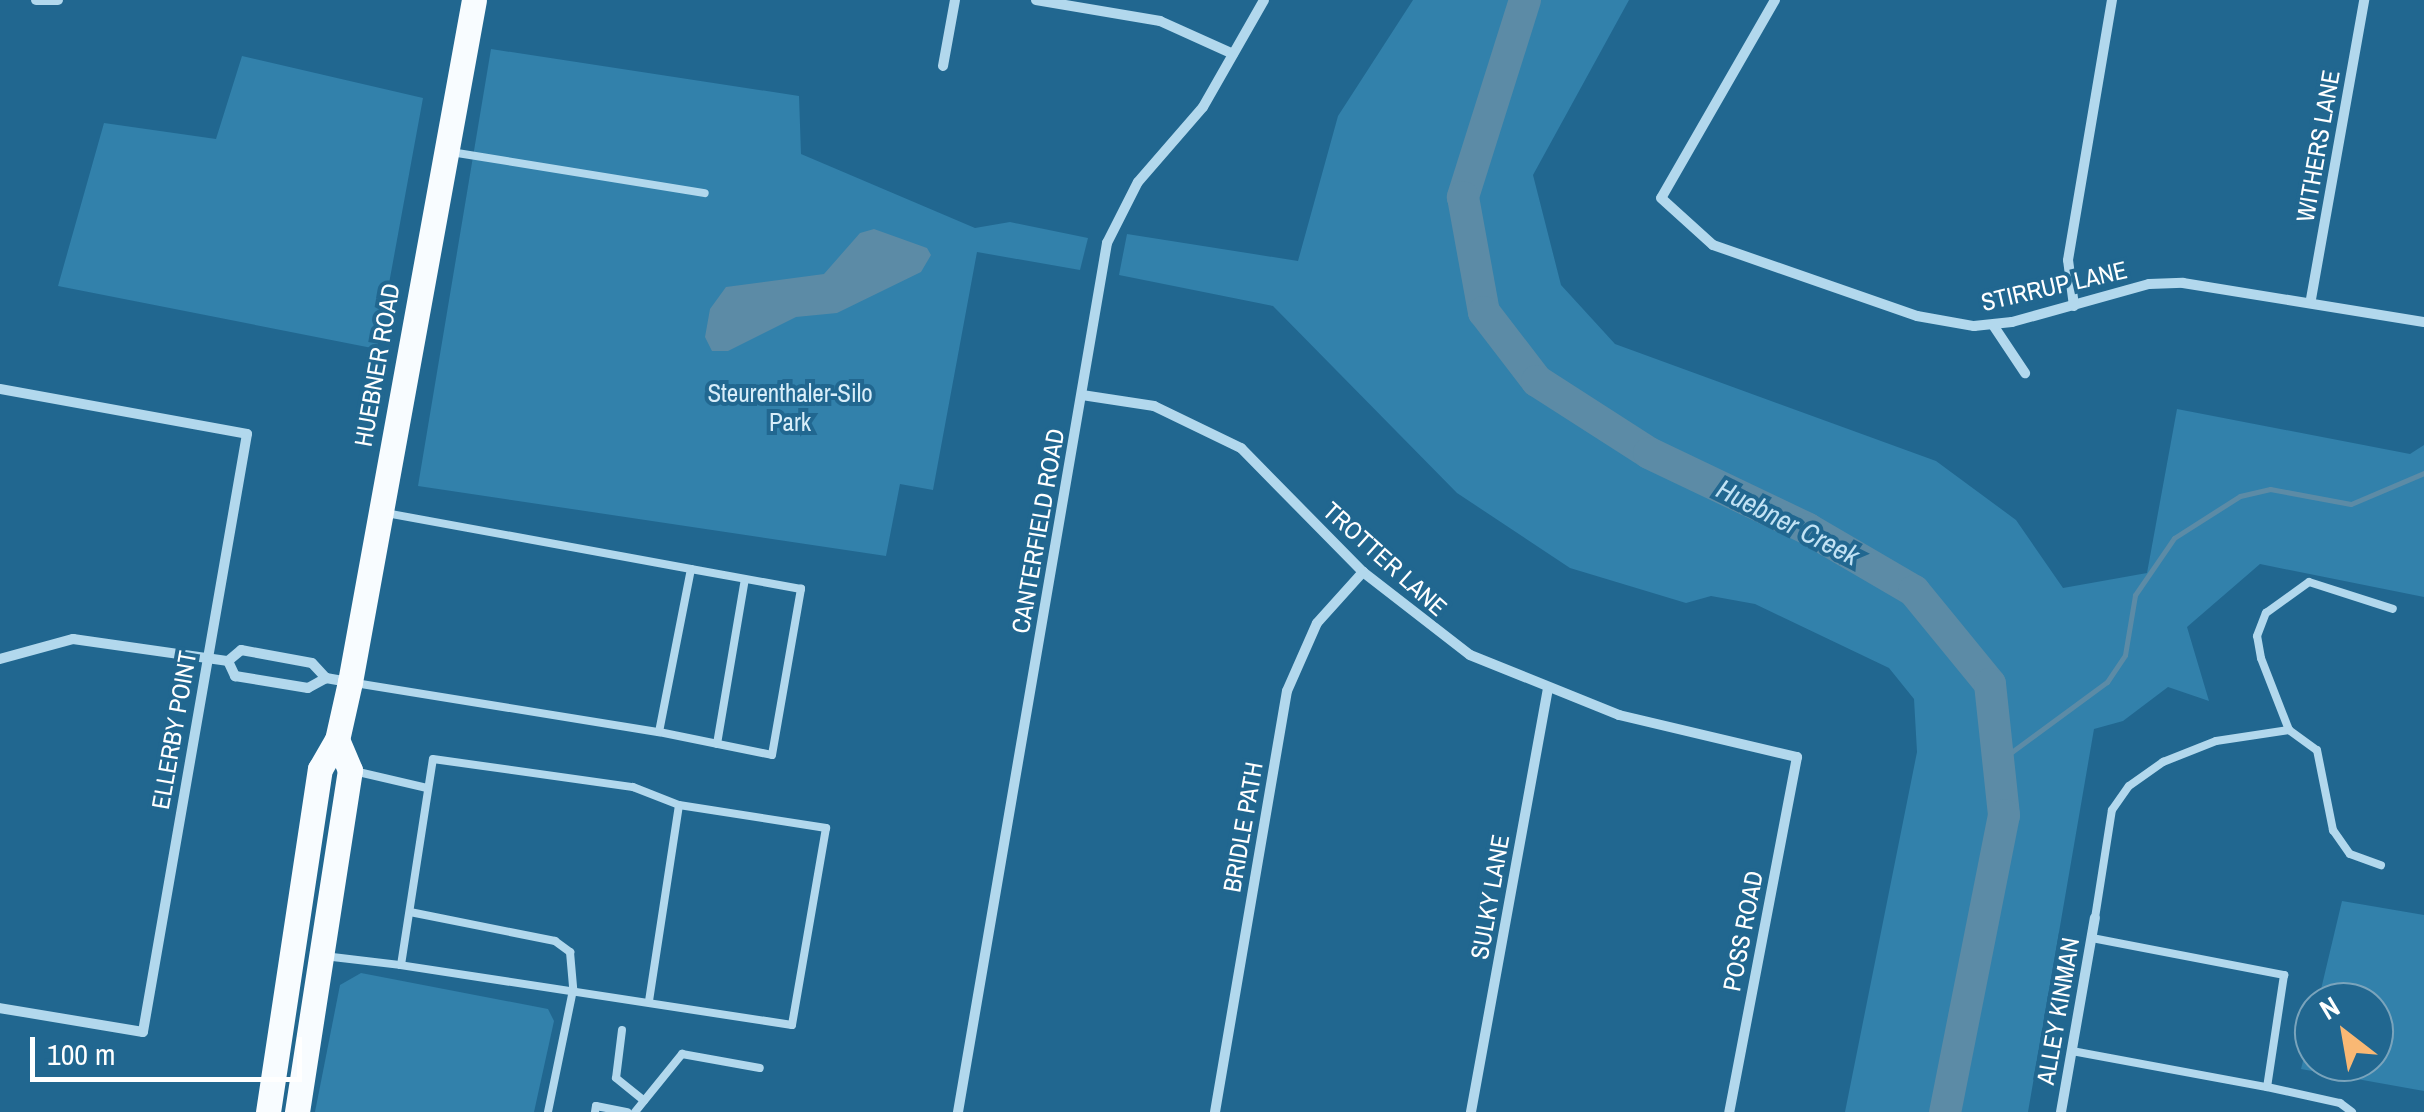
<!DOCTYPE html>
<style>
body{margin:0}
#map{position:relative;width:2424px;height:1112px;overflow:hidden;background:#216790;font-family:"Archivo Narrow",sans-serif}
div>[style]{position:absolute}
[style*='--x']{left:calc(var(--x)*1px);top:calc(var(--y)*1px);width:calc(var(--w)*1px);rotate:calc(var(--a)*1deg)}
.green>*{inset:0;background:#3281ab}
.water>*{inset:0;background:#5c8ba6}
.stream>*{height:5px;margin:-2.5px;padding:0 2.5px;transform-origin:2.5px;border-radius:2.5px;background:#5c8ba6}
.river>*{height:32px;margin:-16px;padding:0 16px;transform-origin:16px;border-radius:16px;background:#5c8ba6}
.lane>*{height:8px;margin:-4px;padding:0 4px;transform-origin:4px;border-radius:4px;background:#b2d8ed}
.street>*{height:10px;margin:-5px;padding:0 5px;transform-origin:5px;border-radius:5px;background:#b2d8ed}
.primary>*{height:25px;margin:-12.5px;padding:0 12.5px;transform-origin:12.5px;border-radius:12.5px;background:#f8fcff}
span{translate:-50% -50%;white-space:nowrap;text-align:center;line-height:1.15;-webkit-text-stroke:8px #216790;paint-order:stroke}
.street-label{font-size:25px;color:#fff}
.park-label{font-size:25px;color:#d8edf9}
.water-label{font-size:28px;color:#c1e2f4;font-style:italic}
.north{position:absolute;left:2294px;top:982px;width:100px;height:100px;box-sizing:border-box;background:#216790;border:2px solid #7aa4bc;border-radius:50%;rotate:329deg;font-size:28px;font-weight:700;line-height:40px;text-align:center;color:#fff}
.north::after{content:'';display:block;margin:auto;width:35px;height:45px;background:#f9b874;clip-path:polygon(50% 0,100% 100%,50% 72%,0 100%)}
.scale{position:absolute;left:30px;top:1037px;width:272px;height:45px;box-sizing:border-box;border:5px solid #fff;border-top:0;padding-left:12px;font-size:30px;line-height:35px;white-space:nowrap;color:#fff;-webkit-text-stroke:8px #216790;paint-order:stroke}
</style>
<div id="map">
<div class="green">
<div style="clip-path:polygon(1413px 0,1629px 0,1533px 175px,1561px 285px,1615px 344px,1936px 461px,2016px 520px,2063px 588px,2147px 573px,2177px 409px,2410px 454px,2424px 445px,2424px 597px,2260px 564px,2187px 627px,2209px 701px,2168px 687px,2123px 721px,2094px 729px,2028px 1112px,1845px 1112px,1917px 752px,1914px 699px,1889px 668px,1755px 604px,1711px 596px,1686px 603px,1570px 568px,1457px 493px,1273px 306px,1119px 275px,1127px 234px,1298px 261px,1338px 116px)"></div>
<div style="clip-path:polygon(491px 49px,799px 96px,801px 154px,975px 228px,1010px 222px,1088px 238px,1080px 270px,977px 252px,933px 490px,900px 484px,886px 556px,418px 486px)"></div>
<div style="clip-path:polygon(242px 56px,423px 98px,377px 349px,58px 286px,104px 123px,216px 139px)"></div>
<div style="clip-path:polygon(2342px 901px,2424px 915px,2424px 1091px,2301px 1069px,2314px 1017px,2314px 1062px,2374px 1062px,2374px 1002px,2318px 1002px)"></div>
<div style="clip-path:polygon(361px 973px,548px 1009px,554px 1021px,534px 1112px,315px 1112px,340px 985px)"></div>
</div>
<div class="water">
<div style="clip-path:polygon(874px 229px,927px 248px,931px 255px,921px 272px,837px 313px,796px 317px,728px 351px,712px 351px,705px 337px,710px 309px,726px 287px,824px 274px,860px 233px)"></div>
</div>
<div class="stream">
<div style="--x:1998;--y:762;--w:135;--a:-36.3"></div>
<div style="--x:2107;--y:682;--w:32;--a:-56"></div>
<div style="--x:2125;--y:655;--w:61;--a:-80.5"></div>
<div style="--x:2135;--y:595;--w:69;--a:-55.6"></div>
<div style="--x:2174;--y:538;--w:78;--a:-32.5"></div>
<div style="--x:2240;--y:496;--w:31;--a:-13"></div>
<div style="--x:2270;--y:489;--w:82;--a:10.5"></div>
<div style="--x:2351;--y:504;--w:79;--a:-23"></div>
</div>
<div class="river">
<div style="--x:1525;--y:0;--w:207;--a:107.5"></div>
<div style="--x:1463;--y:197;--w:117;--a:79.7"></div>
<div style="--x:1484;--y:312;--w:87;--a:52.5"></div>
<div style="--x:1537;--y:381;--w:133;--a:32.7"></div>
<div style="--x:1649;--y:453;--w:176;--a:25.5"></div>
<div style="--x:1808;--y:529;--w:123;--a:30.3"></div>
<div style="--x:1914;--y:591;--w:120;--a:50.7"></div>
<div style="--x:1990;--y:684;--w:132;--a:83.9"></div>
<div style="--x:2004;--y:815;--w:303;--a:101.2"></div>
</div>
<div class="lane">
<div style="--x:451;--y:152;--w:257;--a:9.2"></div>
<div style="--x:355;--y:683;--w:308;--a:9.2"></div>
<div style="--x:659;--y:732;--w:166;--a:-78.9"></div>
<div style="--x:691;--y:569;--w:311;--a:-169.6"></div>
<div style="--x:2289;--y:730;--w:77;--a:-111.3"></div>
<div style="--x:2261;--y:658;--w:22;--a:-100"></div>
<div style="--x:2257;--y:636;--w:25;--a:-69"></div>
<div style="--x:2266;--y:613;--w:53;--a:-35.8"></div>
<div style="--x:2309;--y:582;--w:88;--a:17.8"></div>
<div style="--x:659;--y:732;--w:115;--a:11.5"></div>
<div style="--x:772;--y:755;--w:169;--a:-80.1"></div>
<div style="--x:801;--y:589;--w:112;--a:-169.7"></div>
<div style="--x:717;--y:744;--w:167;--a:-80.4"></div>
<div style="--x:433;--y:759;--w:202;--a:8"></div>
<div style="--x:633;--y:787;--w:49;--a:21.4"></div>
<div style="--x:679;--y:805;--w:149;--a:8.9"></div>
<div style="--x:826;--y:828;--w:200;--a:99.8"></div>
<div style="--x:792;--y:1025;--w:396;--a:-171.3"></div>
<div style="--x:401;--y:965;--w:208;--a:-81.2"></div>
<div style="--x:354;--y:771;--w:75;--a:13.1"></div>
<div style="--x:410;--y:912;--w:148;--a:11.3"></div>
<div style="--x:555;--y:941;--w:19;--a:36"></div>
<div style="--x:570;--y:952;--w:38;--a:85"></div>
<div style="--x:573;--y:990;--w:125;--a:101.6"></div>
<div style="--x:2095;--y:918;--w:109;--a:-81.1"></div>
<div style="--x:2112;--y:810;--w:29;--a:-55"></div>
<div style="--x:2129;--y:786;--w:42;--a:-35.2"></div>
<div style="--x:2163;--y:762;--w:57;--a:-21.6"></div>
<div style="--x:2216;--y:741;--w:74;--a:-8.6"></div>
<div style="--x:2289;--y:730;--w:34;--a:36"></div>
<div style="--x:2317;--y:750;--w:82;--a:78.7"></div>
<div style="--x:2333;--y:830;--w:29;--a:55"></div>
<div style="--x:2350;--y:854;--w:33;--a:20"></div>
<div style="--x:2092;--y:938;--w:196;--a:10.9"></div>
<div style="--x:2284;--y:975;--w:113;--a:98.6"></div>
<div style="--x:2267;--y:1087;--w:75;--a:12.4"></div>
<div style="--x:2340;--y:1103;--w:15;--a:37"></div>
<div style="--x:324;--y:956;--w:78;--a:6.7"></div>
<div style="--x:649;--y:1001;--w:198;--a:-81.3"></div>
<div style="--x:622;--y:1030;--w:48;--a:97.1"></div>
<div style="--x:616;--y:1078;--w:36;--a:39"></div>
<div style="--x:2072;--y:1051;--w:198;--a:10.5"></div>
<div style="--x:595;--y:1112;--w:6;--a:-81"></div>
<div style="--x:596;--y:1106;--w:32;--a:11"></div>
<div style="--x:635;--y:1112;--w:75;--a:-51"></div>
<div style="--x:682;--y:1054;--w:79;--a:10.2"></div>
</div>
<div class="street">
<div style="--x:36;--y:0;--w:22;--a:0"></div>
<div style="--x:1036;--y:0;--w:126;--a:9.6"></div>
<div style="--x:1160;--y:21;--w:80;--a:24.3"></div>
<div style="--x:1775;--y:0;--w:228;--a:119.9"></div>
<div style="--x:1661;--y:198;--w:70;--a:42.1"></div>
<div style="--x:1713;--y:245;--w:216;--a:19.2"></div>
<div style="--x:1917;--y:316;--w:58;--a:10"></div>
<div style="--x:1974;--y:326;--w:38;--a:-6"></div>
<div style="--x:2012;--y:322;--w:142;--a:-15.5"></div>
<div style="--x:2149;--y:284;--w:34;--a:-2"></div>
<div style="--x:2183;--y:283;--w:244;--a:9.2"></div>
<div style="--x:943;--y:66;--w:67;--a:-79.7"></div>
<div style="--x:2311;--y:299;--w:304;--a:-79.9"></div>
<div style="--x:2074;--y:306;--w:46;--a:-97.4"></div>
<div style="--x:2068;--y:260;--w:264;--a:-80.4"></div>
<div style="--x:1993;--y:325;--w:58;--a:56.3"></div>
<div style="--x:0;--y:389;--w:251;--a:10.3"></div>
<div style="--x:247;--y:434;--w:607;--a:99.87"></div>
<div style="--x:143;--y:1032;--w:145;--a:-170.5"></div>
<div style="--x:1082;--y:395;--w:73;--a:8.7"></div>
<div style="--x:1154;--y:406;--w:97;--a:25.8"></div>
<div style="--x:1241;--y:448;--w:174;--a:45.5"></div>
<div style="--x:1363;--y:572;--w:135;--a:37.8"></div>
<div style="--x:1470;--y:655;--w:161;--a:21.9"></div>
<div style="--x:1619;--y:715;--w:183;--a:13.3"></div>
<div style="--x:1797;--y:757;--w:361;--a:100.8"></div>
<div style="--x:0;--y:659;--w:76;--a:-15.3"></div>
<div style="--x:73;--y:639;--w:157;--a:8.1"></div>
<div style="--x:228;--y:661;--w:17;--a:-40"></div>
<div style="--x:241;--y:650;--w:72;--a:10.4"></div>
<div style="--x:312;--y:663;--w:21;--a:47"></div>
<div style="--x:326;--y:678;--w:23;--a:10"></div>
<div style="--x:228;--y:661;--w:17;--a:65"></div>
<div style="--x:235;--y:676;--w:74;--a:9.3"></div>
<div style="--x:308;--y:688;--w:21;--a:-29"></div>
<div style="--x:958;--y:1112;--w:882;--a:-80.27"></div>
<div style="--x:1107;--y:243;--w:68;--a:-63.1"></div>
<div style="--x:1138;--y:182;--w:99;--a:-49.1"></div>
<div style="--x:1203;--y:107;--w:123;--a:-60.3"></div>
<div style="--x:1215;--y:1112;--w:427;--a:-80.3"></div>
<div style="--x:1287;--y:691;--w:74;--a:-66.2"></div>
<div style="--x:1317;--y:623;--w:69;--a:-48"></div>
<div style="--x:1471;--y:1112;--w:429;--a:-79.7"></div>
<div style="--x:2061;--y:1112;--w:197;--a:-80.1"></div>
</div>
<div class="primary">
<div style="--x:268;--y:1112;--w:347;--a:-81.4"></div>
<div style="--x:320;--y:769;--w:34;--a:-60"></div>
<div style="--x:337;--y:740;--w:59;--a:-77.4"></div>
<div style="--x:350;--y:682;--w:693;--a:-79.7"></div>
<div style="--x:297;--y:1112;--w:346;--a:-81.2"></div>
<div style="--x:350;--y:770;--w:33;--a:-113"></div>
</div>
<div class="street-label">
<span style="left:2318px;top:146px;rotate:-80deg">WITHERS LANE</span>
<span style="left:2054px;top:286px;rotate:-13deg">STIRRUP LANE</span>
<span style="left:377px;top:365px;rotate:-80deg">HUEBNER ROAD</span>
<span style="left:1038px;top:531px;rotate:-80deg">CANTERFIELD ROAD</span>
<span style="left:1385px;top:559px;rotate:42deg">TROTTER LANE</span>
<span style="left:174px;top:730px;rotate:-80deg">ELLERBY POINT</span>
<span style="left:1243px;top:827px;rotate:-80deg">BRIDLE PATH</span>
<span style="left:1490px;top:897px;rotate:-80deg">SULKY LANE</span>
<span style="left:1743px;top:931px;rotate:-79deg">POSS ROAD</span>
<span style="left:2058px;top:1011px;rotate:-80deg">ALLEY KINMAN</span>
</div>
<div class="park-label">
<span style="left:790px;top:408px">Steurenthaler-Silo<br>Park</span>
</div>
<div class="water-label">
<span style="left:1788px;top:522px;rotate:27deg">Huebner Creek</span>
</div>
<div class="north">N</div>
<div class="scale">100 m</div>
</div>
